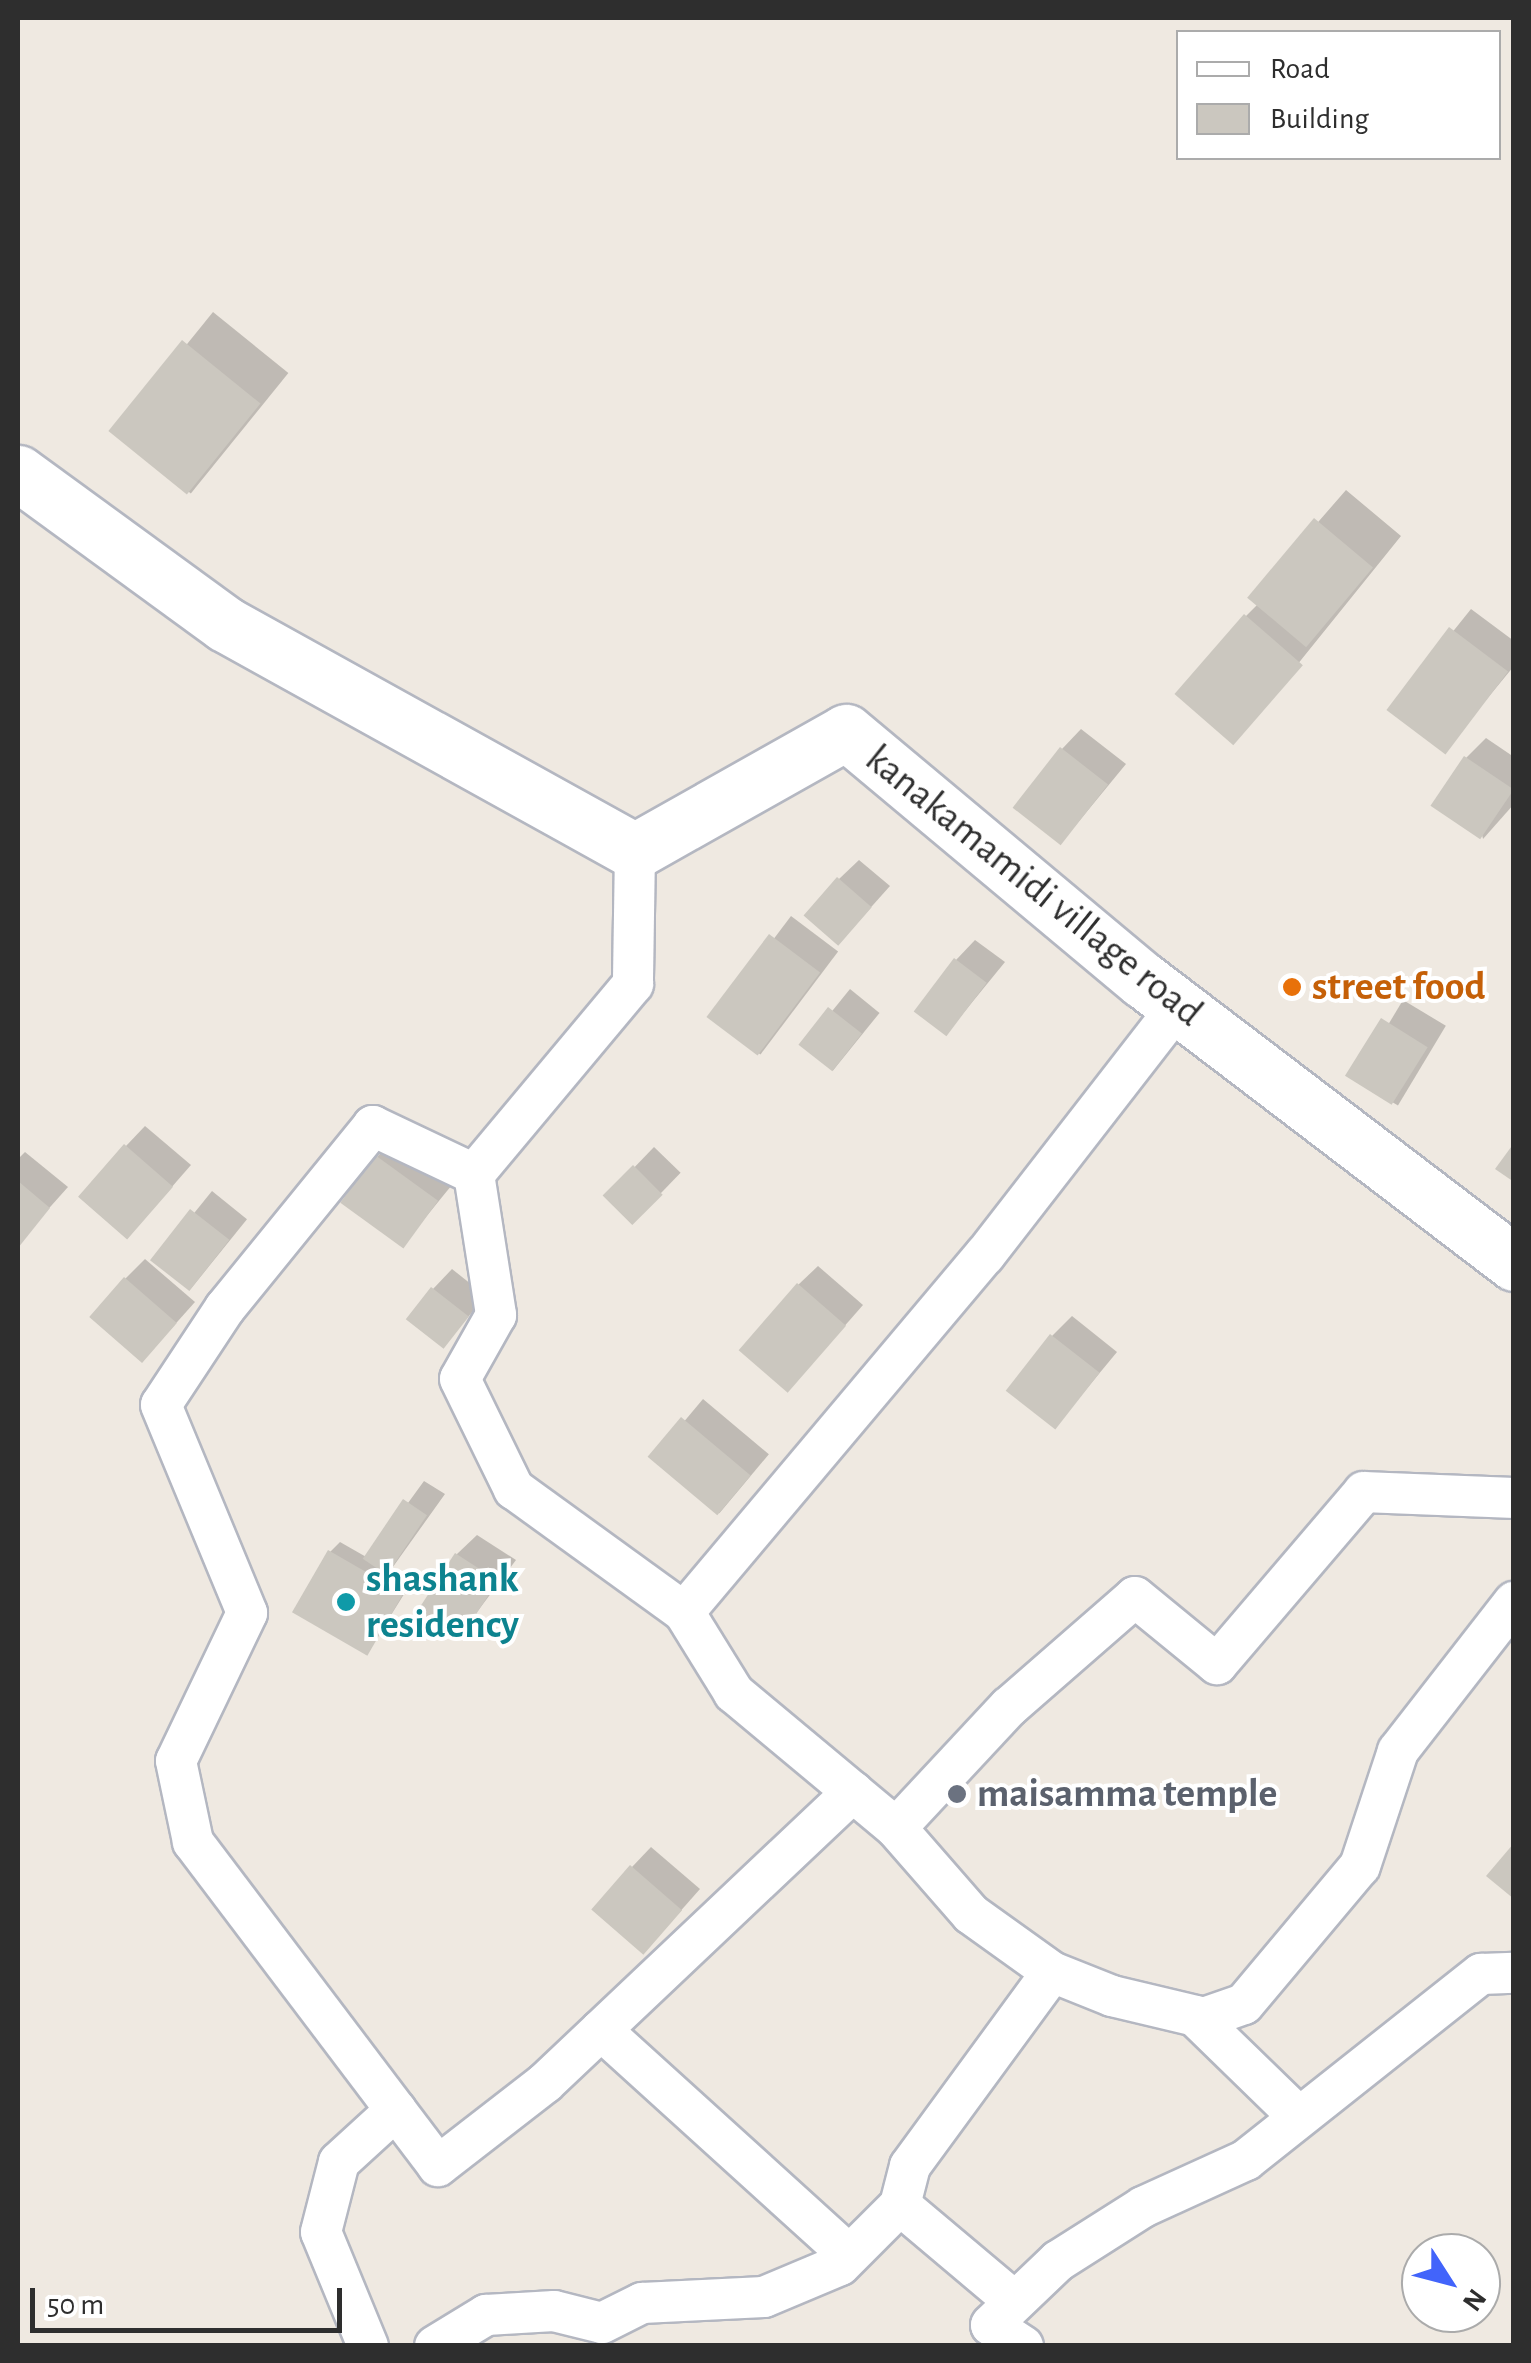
<!DOCTYPE html>
<style>
body{margin:0}
#map{position:relative;width:1531px;height:2363px;overflow:hidden;background:#efe9e1;font-family:"Alegreya Sans",sans-serif}
div>[style]{position:absolute}
[style*='--x']{left:calc(var(--x)*1px);top:calc(var(--y)*1px);width:calc(var(--w)*1px);rotate:calc(var(--a)*1deg)}
.shadow>*{inset:0;background:#0003;transform-origin:0 0}
.building>*{inset:0;background:#cbc7bf;transform-origin:0 0}
.roads{filter:drop-shadow(2px 0 #b4b7c1) drop-shadow(-2px 0 #b4b7c1) drop-shadow(0 2px #b4b7c1) drop-shadow(0 -2px #b4b7c1)}
.street>*{height:40px;margin:-20px;padding:0 20px;transform-origin:20px;border-radius:20px;background:#fff}
.secondary>*{height:55px;margin:-27.5px;padding:0 27.5px;transform-origin:27.5px;border-radius:27.5px;background:#fff}
.dots>*{width:28px;height:28px;translate:-50% -50%;box-sizing:border-box;border:5px solid #fff;border-radius:50%}
span{translate:-50% -50%;white-space:nowrap;text-align:center;line-height:1.15;-webkit-text-stroke:8px #fff;paint-order:stroke}
.street-label{font-size:40px;color:#2e2e2e}
.food-label{font-size:40px;color:#c56008;font-weight:700}
.left{translate:0 -50%;text-align:left}
.culture-label{font-size:40px;color:#0d838f;font-weight:700}
.worship-label{font-size:40px;color:#5b616d;font-weight:700}
.frame{position:absolute;inset:0;border:20px solid #2e2e2e;pointer-events:none}
.legend{position:absolute;left:1176px;top:30px;width:325px;height:130px;box-sizing:border-box;background:#fff;border:2px solid #ababab;margin:0;padding:12px 18px;list-style:none;font-size:30px;color:#2e2e2e}
.legend li{display:flex;align-items:center;gap:20px;height:50px}
.legend b{width:50px;border:2px solid #ababab}
.north{position:absolute;left:1401px;top:2233px;width:100px;height:100px;box-sizing:border-box;background:#fff;border:2px solid #ababab;border-radius:50%;rotate:126deg;font-size:28px;font-weight:700;line-height:40px;text-align:center;color:#2e2e2e}
.north::after{content:'';display:block;margin:auto;width:35px;height:45px;background:#4264fb;clip-path:polygon(50% 0,100% 100%,50% 72%,0 100%)}
.scale{position:absolute;left:30px;top:2288px;width:312px;height:45px;box-sizing:border-box;border:5px solid #2e2e2e;border-top:0;padding-left:12px;font-size:30px;line-height:35px;white-space:nowrap;color:#2e2e2e;-webkit-text-stroke:8px #fff;paint-order:stroke}
</style>
<div id="map">
<div class="shadow">
<div style="left:213px;top:312px;width:97px;height:155px;rotate:39deg"></div>
<div style="clip-path:polygon(1346px 490px,1401px 536px,1235px 742px,1246px 616px,1258px 604px,1252px 598px)"></div>
<div style="clip-path:polygon(1471px 609px,1514px 641px,1514px 666px,1444px 751px,1390px 710px)"></div>
<div style="clip-path:polygon(1081px 729px,1126px 764px,1061px 843px,1062px 749px)"></div>
<div style="clip-path:polygon(1486px 738px,1514px 757px,1514px 804px,1483px 839px,1466px 758px)"></div>
<div style="clip-path:polygon(859px 860px,890px 886px,839px 943px,839px 879px)"></div>
<div style="left:791px;top:916px;width:59px;height:129px;rotate:37deg"></div>
<div style="clip-path:polygon(975px 940px,1005px 962px,947px 1033px,956px 960px)"></div>
<div style="left:850px;top:989px;width:38px;height:74px;rotate:39deg"></div>
<div style="left:1403px;top:1000px;width:50px;height:93px;rotate:31deg"></div>
<div style="clip-path:polygon(145px 1126px,191px 1165px,129px 1236px,126px 1146px)"></div>
<div style="clip-path:polygon(396px 1137px,456px 1180px,403px 1245px,377px 1157px)"></div>
<div style="left:654px;top:1147px;width:37px;height:69px;rotate:44deg"></div>
<div style="clip-path:polygon(25px 1152px,68px 1187px,18px 1243px,18px 1159px)"></div>
<div style="left:212px;top:1191px;width:45px;height:90px;rotate:39deg"></div>
<div style="clip-path:polygon(145px 1259px,195px 1302px,161px 1340px,125px 1279px)"></div>
<div style="clip-path:polygon(818px 1266px,863px 1305px,806px 1370px,798px 1285px)"></div>
<div style="clip-path:polygon(452px 1269px,486px 1296px,443px 1346px,433px 1289px)"></div>
<div style="clip-path:polygon(1072px 1316px,1117px 1352px,1055px 1427px,1052px 1336px)"></div>
<div style="left:703px;top:1399px;width:86px;height:77px;rotate:40deg"></div>
<div style="clip-path:polygon(424px 1481px,445px 1494px,390px 1571px,411px 1583px,366px 1655px,330px 1552px,340px 1542px,368px 1558px)"></div>
<div style="clip-path:polygon(477px 1535px,516px 1560px,459px 1636px,457px 1554px)"></div>
<div style="clip-path:polygon(651px 1847px,700px 1889px,662px 1932px,632px 1867px)"></div>
</div>
<div class="building">
<div style="left:182px;top:340px;width:101px;height:117px;rotate:39deg"></div>
<div style="left:1314px;top:518px;width:77px;height:104px;rotate:40deg"></div>
<div style="left:1244px;top:614px;width:78px;height:106px;rotate:41deg"></div>
<div style="left:1449px;top:627px;width:74px;height:104px;rotate:37deg"></div>
<div style="left:1060px;top:747px;width:61px;height:77px;rotate:38deg"></div>
<div style="left:1464px;top:756px;width:60px;height:60px;rotate:34deg"></div>
<div style="left:837px;top:877px;width:46px;height:51px;rotate:41deg"></div>
<div style="left:769px;top:934px;width:64px;height:104px;rotate:37deg"></div>
<div style="left:954px;top:958px;width:41px;height:67px;rotate:37deg"></div>
<div style="left:828px;top:1007px;width:43px;height:48px;rotate:38deg"></div>
<div style="left:1381px;top:1018px;width:55px;height:68px;rotate:32deg"></div>
<div style="clip-path:polygon(1514px 1143px,1514px 1182px,1495px 1169px)"></div>
<div style="left:124px;top:1144px;width:65px;height:70px;rotate:41deg"></div>
<div style="left:375px;top:1155px;width:78px;height:59px;rotate:36deg"></div>
<div style="left:633px;top:1165px;width:42px;height:43px;rotate:45deg"></div>
<div style="clip-path:polygon(18px 1181px,50px 1208px,18px 1248px)"></div>
<div style="left:190px;top:1209px;width:50px;height:65px;rotate:38deg"></div>
<div style="left:124px;top:1277px;width:70px;height:53px;rotate:41deg"></div>
<div style="left:797px;top:1283px;width:65px;height:89px;rotate:41deg"></div>
<div style="left:431px;top:1287px;width:48px;height:41px;rotate:38deg"></div>
<div style="left:1050px;top:1334px;width:63px;height:72px;rotate:38deg"></div>
<div style="left:681px;top:1417px;width:91px;height:52px;rotate:40deg"></div>
<div style="left:403px;top:1499px;width:29px;height:72px;rotate:34deg"></div>
<div style="left:328px;top:1550px;width:87px;height:72px;rotate:30deg"></div>
<div style="left:455px;top:1553px;width:51px;height:70px;rotate:33deg"></div>
<div style="clip-path:polygon(1514px 1843px,1514px 1899px,1486px 1876px)"></div>
<div style="left:630px;top:1865px;width:69px;height:59px;rotate:41deg"></div>
</div>
<div class="roads">
<div class="street">
<div style="--x:635;--y:851;--w:133;--a:90.9"></div>
<div style="--x:633;--y:984;--w:248;--a:129.9"></div>
<div style="--x:474;--y:1174;--w:143;--a:81.1"></div>
<div style="--x:496;--y:1315;--w:73;--a:119.4"></div>
<div style="--x:460;--y:1379;--w:123;--a:63.9"></div>
<div style="--x:514;--y:1489;--w:210;--a:35.9"></div>
<div style="--x:684;--y:1612;--w:95;--a:58.3"></div>
<div style="--x:734;--y:1693;--w:211;--a:39.8"></div>
<div style="--x:896;--y:1828;--w:114;--a:48.9"></div>
<div style="--x:971;--y:1914;--w:100;--a:35.6"></div>
<div style="--x:1052;--y:1972;--w:65;--a:21.8"></div>
<div style="--x:1112;--y:1996;--w:95;--a:13.4"></div>
<div style="--x:1204;--y:2018;--w:42;--a:-19.3"></div>
<div style="--x:1244;--y:2004;--w:180;--a:-50"></div>
<div style="--x:1360;--y:1866;--w:121;--a:-71.7"></div>
<div style="--x:1398;--y:1751;--w:189;--a:-52.1"></div>
<div style="--x:474;--y:1174;--w:112;--a:-154.6"></div>
<div style="--x:373;--y:1126;--w:235;--a:129.1"></div>
<div style="--x:225;--y:1308;--w:116;--a:123.4"></div>
<div style="--x:161;--y:1405;--w:225;--a:67.5"></div>
<div style="--x:247;--y:1613;--w:164;--a:115.6"></div>
<div style="--x:176;--y:1761;--w:83;--a:78.1"></div>
<div style="--x:193;--y:1842;--w:406;--a:52.9"></div>
<div style="--x:438;--y:2166;--w:135;--a:-37.8"></div>
<div style="--x:545;--y:2083;--w:424;--a:-43.4"></div>
<div style="--x:684;--y:1612;--w:467;--a:-49.9"></div>
<div style="--x:985;--y:1255;--w:315;--a:-52.2"></div>
<div style="--x:896;--y:1828;--w:166;--a:-47"></div>
<div style="--x:1009;--y:1707;--w:167;--a:-41.1"></div>
<div style="--x:1135;--y:1597;--w:106;--a:39.3"></div>
<div style="--x:1217;--y:1664;--w:226;--a:-49.5"></div>
<div style="--x:1364;--y:1492;--w:150;--a:2.3"></div>
<div style="--x:1195;--y:2016;--w:144;--a:44.2"></div>
<div style="--x:601;--y:2030;--w:335;--a:42.2"></div>
<div style="--x:900;--y:2205;--w:40;--a:-75.6"></div>
<div style="--x:910;--y:2166;--w:240;--a:-53.8"></div>
<div style="--x:368;--y:2346;--w:123;--a:-112.4"></div>
<div style="--x:321;--y:2232;--w:72;--a:-75.6"></div>
<div style="--x:339;--y:2162;--w:77;--a:-42.4"></div>
<div style="--x:435;--y:2346;--w:60;--a:-31.3"></div>
<div style="--x:486;--y:2315;--w:68;--a:-3.4"></div>
<div style="--x:554;--y:2311;--w:49;--a:14"></div>
<div style="--x:602;--y:2323;--w:45;--a:-26.6"></div>
<div style="--x:642;--y:2303;--w:122;--a:-2.8"></div>
<div style="--x:764;--y:2297;--w:82;--a:-22.8"></div>
<div style="--x:840;--y:2265;--w:85;--a:-45"></div>
<div style="--x:900;--y:2205;--w:150;--a:40.1"></div>
<div style="--x:1023;--y:2346;--w:38;--a:-147"></div>
<div style="--x:991;--y:2325;--w:93;--a:-43.7"></div>
<div style="--x:1058;--y:2261;--w:101;--a:-32.4"></div>
<div style="--x:1143;--y:2207;--w:113;--a:-24.5"></div>
<div style="--x:1246;--y:2160;--w:300;--a:-38.4"></div>
<div style="--x:1481;--y:1974;--w:33;--a:-2"></div>
</div>
<div class="secondary">
<div style="--x:18;--y:473;--w:256;--a:36.1"></div>
<div style="--x:225;--y:624;--w:469;--a:29"></div>
<div style="--x:635;--y:851;--w:242;--a:-29.4"></div>
<div style="--x:846;--y:732;--w:387;--a:39.9"></div>
<div style="--x:1143;--y:980;--w:467;--a:37.3"></div>
</div>
</div>
<div class="dots">
<div style="left:1292px;top:987px;background:#e8710a"></div>
<div style="left:346px;top:1602px;background:#0f9aa8"></div>
<div style="left:957px;top:1794px;background:#6b7280"></div>
</div>
<div class="street-label">
<span style="left:1034px;top:886px;rotate:39deg">kanakamamidi village road</span>
</div>
<div class="food-label">
<span class="left" style="left:1312px;top:987px">street food</span>
</div>
<div class="culture-label">
<span class="left" style="left:366px;top:1602px">shashank<br>residency</span>
</div>
<div class="worship-label">
<span class="left" style="left:977px;top:1794px">maisamma temple</span>
</div>
<div class="frame"></div>
<ul class="legend">
<li><b style="height:12px;background:#fff"></b>Road</li>
<li><b style="height:28px;background:#cbc7bf"></b>Building</li>
</ul>
<div class="north">N</div>
<div class="scale">50 m</div>
</div>
